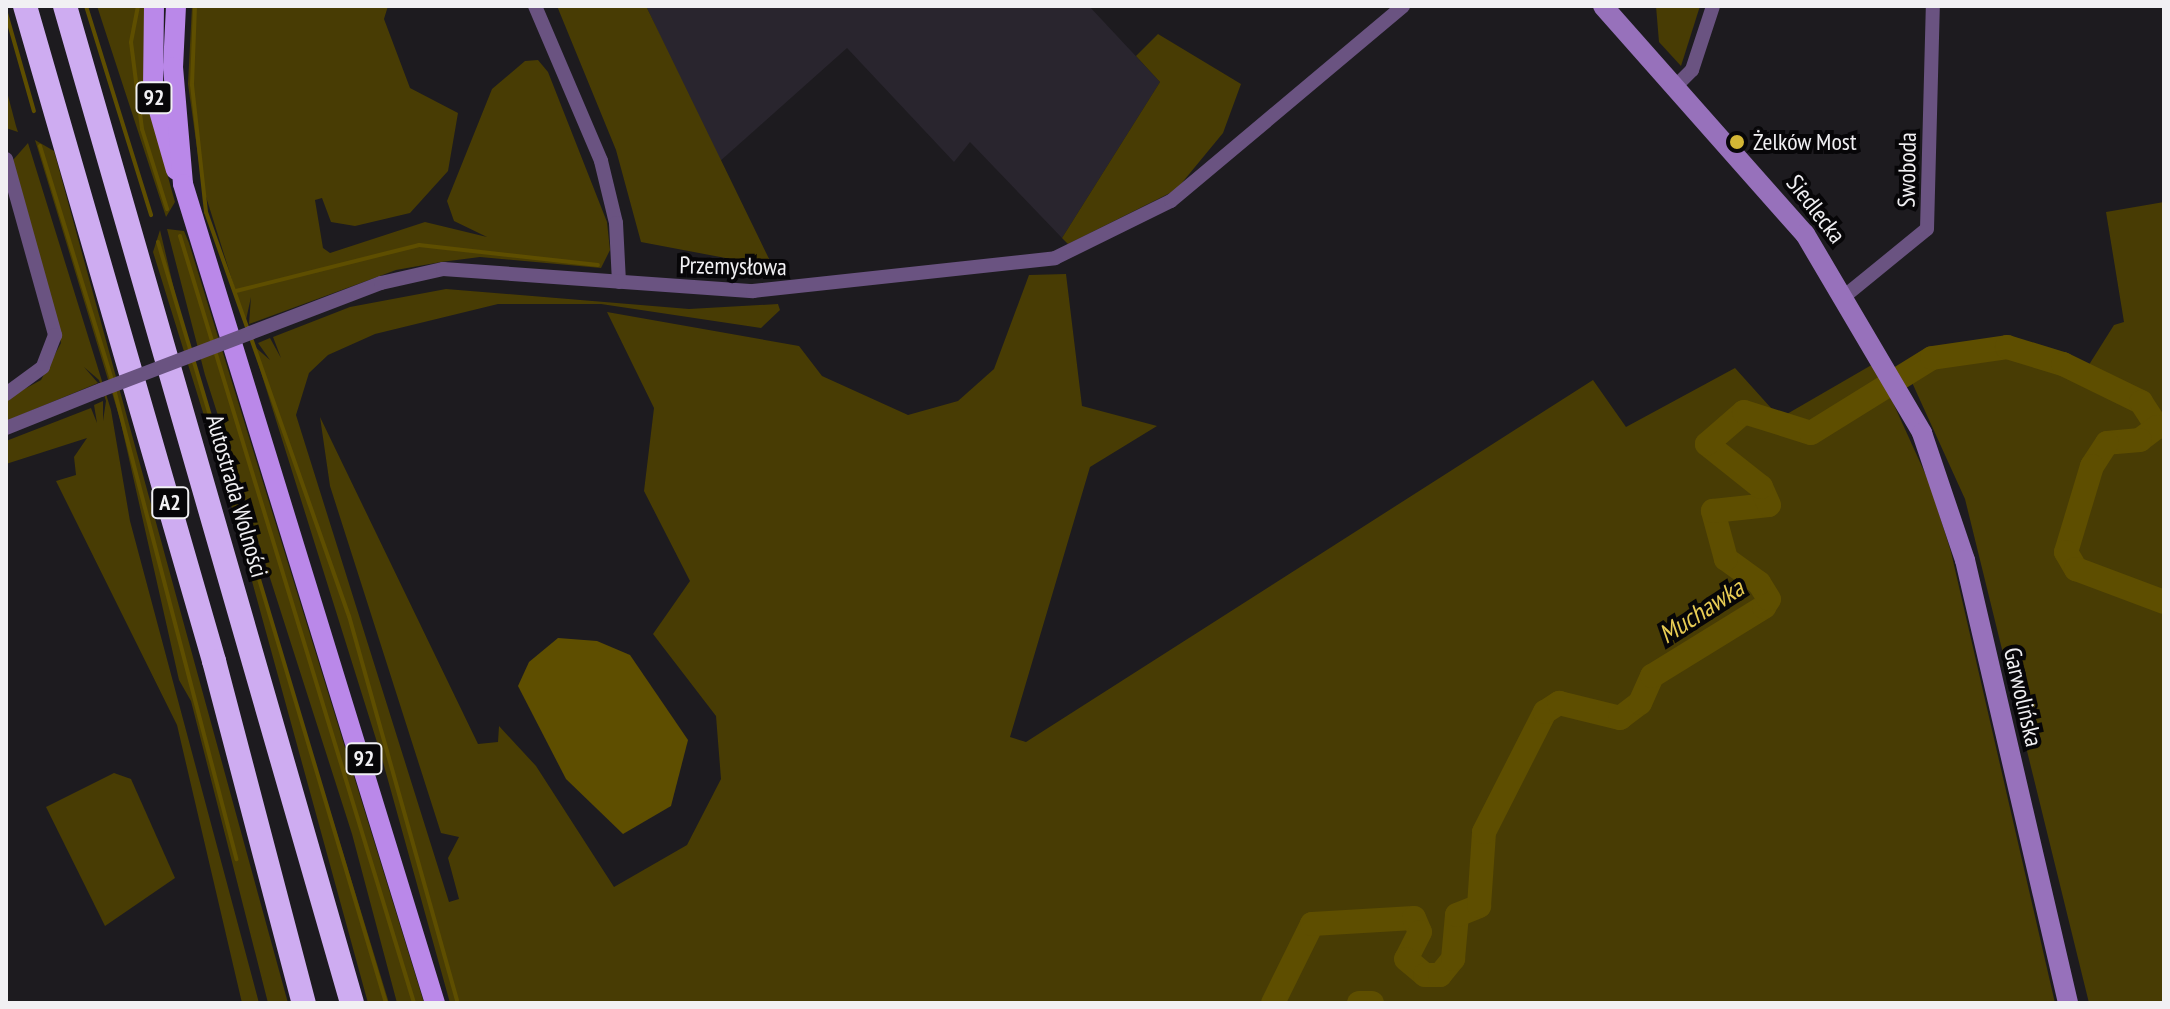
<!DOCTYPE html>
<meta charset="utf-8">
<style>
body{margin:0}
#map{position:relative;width:2170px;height:1009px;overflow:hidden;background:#1d1b1f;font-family:"PT Sans Narrow",sans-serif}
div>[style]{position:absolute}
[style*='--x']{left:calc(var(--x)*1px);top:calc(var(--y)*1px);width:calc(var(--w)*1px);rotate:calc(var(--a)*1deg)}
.built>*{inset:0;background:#29252e}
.green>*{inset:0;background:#483c04}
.water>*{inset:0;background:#5e4e00}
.stream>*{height:4px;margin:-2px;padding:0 2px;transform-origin:2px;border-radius:2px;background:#5e4e00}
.river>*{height:24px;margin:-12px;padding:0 12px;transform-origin:12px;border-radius:12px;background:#5e4e00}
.street>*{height:14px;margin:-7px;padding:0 7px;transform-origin:7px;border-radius:7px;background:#6a5381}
.secondary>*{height:20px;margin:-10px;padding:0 10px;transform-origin:10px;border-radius:10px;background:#9771bb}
.primary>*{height:20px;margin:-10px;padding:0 10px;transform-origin:10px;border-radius:10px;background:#ba88e9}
.highway>*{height:24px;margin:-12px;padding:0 12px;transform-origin:12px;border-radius:12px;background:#ceacf1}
.street-bridge>*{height:14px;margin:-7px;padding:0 7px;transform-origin:7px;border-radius:7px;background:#6a5381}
.dots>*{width:22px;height:22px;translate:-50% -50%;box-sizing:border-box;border:4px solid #070608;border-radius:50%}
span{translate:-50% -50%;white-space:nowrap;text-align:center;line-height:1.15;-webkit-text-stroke:8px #070608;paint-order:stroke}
.shield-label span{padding:2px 6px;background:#070608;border:2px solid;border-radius:6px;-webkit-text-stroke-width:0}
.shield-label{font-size:22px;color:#f1f0f3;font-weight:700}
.poi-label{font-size:24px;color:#f1f0f3}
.left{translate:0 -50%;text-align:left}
.street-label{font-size:24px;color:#f1f0f3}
.water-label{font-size:26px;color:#e8cc54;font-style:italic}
.frame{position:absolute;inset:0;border:8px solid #f1f0f3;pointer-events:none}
</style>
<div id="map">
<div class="built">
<div style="clip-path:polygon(646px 6px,1089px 6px,1160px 82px,1062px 238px,970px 142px,954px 162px,847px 48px,719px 162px)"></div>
</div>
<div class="green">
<div style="clip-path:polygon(97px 6px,147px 6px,145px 94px,175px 202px,166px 217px)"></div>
<div style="clip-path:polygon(192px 6px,388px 6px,384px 19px,410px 88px,458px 113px,448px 171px,410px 213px,355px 226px,331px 222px,322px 198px,315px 200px,323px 248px,330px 253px,425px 222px,487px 237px,454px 221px,447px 201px,492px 89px,525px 61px,538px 60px,548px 72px,607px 222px,610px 250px,601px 268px,480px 257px,441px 262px,396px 270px,249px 324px,251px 297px,246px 320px,254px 346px,270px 360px,258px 343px,270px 338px,281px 358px,273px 337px,350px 307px,446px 289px,689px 309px,778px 304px,780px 310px,761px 328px,601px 304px,498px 304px,375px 334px,328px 355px,309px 373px,296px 415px,449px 902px,459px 899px,448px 858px,459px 837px,441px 833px,330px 486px,320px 417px,478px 744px,498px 742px,499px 726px,536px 766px,614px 887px,687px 845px,721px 779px,716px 716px,653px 634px,690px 581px,644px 491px,654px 408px,607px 312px,799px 346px,822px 376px,908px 415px,958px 401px,994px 369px,1029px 275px,1066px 274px,1082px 406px,1157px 426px,1090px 467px,1010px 737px,1026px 742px,1593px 380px,1626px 427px,1735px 368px,1780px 418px,1875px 363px,1929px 482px,1951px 552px,2055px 1003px,450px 1003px,381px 755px,202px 184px,188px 84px)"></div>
<div style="clip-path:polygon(557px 6px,646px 6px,773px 267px,641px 242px,616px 150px)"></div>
<div style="clip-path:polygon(1656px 6px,1700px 6px,1681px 66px,1659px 42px)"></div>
<div style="clip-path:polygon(1158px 34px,1241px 84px,1223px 133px,1176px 190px,1068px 244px,1062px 238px,1160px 82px,1136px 56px)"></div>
<div style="clip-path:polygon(6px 88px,16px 126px,18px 132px,6px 128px)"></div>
<div style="clip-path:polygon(35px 140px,54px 151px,288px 1003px,268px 1003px,191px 701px,179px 680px,120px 419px)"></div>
<div style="clip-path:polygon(28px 143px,111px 410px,130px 521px,259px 1003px,242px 1003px,177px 725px,56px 481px,76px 475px,74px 457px,87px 438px,6px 464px,6px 441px,91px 408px,97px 423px,94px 405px,103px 401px,103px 421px,106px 401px,99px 380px,84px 367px,98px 383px,6px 421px,6px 399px,41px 380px,61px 343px,13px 160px)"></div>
<div style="clip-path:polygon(2164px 202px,2164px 1003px,2089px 1003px,1965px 499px,1910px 378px,1953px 359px,1993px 354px,2080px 379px,2114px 325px,2124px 322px,2106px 212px)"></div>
<div style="clip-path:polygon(167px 229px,184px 231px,189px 243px,424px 1003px,397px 1003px,352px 834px,205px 375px)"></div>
<div style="clip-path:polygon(160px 230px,187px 344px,389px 1003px,368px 1003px,225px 483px,153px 252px)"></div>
<div style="clip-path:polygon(114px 773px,131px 779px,175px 878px,105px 926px,46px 807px)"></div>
</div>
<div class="water">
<div style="clip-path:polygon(558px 638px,597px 641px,630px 655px,688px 740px,671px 806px,623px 834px,566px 779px,518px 686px,529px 662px)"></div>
</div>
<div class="stream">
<div style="--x:86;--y:6;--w:219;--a:72.7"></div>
<div style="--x:138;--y:6;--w:37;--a:101"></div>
<div style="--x:131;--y:42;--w:88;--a:82.8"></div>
<div style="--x:142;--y:129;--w:84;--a:72.6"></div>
<div style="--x:195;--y:6;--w:79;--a:92.2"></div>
<div style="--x:192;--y:85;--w:128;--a:83.7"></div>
<div style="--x:206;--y:212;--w:125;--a:70.4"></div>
<div style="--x:6;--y:13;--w:102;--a:74.1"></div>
<div style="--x:40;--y:146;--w:245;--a:72.9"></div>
<div style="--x:180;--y:236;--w:802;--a:73.03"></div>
<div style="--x:158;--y:242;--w:794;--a:73.32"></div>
<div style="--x:236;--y:291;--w:189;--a:-14.1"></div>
<div style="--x:419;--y:245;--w:180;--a:6.4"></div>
<div style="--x:251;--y:338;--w:295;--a:70.6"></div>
<div style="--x:349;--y:616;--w:399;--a:74.3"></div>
<div style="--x:114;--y:389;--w:486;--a:75.4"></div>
</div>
<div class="river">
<div style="--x:1273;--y:1003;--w:88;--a:-63.7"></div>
<div style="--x:1312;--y:924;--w:102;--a:-3.4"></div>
<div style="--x:1414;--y:918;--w:15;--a:67"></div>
<div style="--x:1420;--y:932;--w:30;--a:117"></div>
<div style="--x:1406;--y:959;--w:25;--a:40"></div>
<div style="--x:1425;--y:975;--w:15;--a:0"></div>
<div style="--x:1440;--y:975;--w:21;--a:-51"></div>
<div style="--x:1453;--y:959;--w:44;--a:-84.8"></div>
<div style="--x:1457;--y:915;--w:24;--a:-22"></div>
<div style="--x:1479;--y:906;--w:74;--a:-86.1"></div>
<div style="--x:1484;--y:832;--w:135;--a:-63.1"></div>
<div style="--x:1545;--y:712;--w:17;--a:-33"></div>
<div style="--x:1559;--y:703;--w:63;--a:13.8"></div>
<div style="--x:1620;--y:718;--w:25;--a:-37"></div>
<div style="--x:1640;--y:703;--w:30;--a:-66"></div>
<div style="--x:1652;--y:676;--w:132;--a:-31.6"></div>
<div style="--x:1764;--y:607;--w:9;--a:-58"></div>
<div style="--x:1769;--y:599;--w:19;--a:-122"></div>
<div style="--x:1759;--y:583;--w:41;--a:-144"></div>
<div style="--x:1726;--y:559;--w:50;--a:-105.2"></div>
<div style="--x:1713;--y:511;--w:56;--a:-6.1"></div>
<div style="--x:1769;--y:505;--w:20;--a:-114"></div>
<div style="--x:1761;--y:487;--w:69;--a:-141.5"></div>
<div style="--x:1707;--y:444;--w:49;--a:-40.9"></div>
<div style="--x:1744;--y:412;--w:70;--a:17.4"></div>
<div style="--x:1811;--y:433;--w:142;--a:-31.8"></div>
<div style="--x:1932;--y:358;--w:76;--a:-8.3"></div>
<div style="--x:2007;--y:347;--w:59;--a:16.9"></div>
<div style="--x:2063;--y:364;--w:87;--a:26"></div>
<div style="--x:2141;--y:402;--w:30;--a:57"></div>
<div style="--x:2157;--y:427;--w:21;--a:143"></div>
<div style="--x:2140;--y:440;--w:33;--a:175"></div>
<div style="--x:2107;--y:443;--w:27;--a:123"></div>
<div style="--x:2092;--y:466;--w:90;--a:106.8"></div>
<div style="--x:2066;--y:552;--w:20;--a:60"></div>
<div style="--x:2076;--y:569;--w:94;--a:20.6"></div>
<div style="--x:1359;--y:1003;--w:13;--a:0"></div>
</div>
<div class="street">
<div style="--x:535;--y:6;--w:168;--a:66.9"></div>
<div style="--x:601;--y:161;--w:64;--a:76.4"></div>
<div style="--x:616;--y:223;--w:59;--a:87.1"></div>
<div style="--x:1675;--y:87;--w:24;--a:-45"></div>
<div style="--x:1692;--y:70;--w:67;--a:-71.8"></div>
<div style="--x:6;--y:159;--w:183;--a:74.4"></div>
<div style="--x:55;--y:335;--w:34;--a:111"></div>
<div style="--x:43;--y:367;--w:46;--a:143.9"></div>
<div style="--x:1846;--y:295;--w:104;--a:-39.2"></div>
<div style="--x:1927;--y:229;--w:223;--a:-88.5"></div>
<div style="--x:250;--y:333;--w:140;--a:-20.9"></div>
<div style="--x:381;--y:283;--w:64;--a:-12.7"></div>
<div style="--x:443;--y:269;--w:311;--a:4.1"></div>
<div style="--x:753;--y:291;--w:304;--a:-6.2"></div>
<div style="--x:1055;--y:258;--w:129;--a:-26.2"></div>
<div style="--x:1171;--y:201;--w:303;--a:-40"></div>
<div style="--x:6;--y:428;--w:102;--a:-21.8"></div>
</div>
<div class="secondary">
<div style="--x:1603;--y:6;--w:305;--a:48.5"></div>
<div style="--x:1805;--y:234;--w:231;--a:59.5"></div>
<div style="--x:1922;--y:433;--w:134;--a:71.3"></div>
<div style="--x:1965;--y:560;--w:455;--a:76.9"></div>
</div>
<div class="primary">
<div style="--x:154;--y:6;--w:84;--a:90.7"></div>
<div style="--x:153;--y:90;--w:83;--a:74"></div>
<div style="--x:176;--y:6;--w:61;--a:92.8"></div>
<div style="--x:173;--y:67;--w:117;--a:85.1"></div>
<div style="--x:183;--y:184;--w:857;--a:72.9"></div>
</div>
<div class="highway">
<div style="--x:25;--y:6;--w:682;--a:73.9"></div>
<div style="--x:214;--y:661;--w:354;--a:75.3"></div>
<div style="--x:65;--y:6;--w:1037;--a:73.94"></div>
</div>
<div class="street-bridge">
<div style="--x:101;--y:390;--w:160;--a:-20.9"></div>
</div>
<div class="dots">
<div style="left:1737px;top:142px;background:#d3b635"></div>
</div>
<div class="shield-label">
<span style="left:154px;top:98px">92</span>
<span style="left:170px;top:503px">A2</span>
<span style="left:364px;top:759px">92</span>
</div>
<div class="poi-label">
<span class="left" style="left:1753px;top:142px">Żelków Most</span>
</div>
<div class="street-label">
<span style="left:1907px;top:170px;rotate:-89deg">Swoboda</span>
<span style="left:1816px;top:209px;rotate:52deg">Siedlecka</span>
<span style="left:733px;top:266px;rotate:1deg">Przemysłowa</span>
<span style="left:237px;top:496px;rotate:74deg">Autostrada Wolności</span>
<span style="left:2023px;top:697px;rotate:77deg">Garwolińska</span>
</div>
<div class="water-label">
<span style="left:1701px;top:611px;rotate:-33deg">Muchawka</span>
</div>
<div class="frame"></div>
</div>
